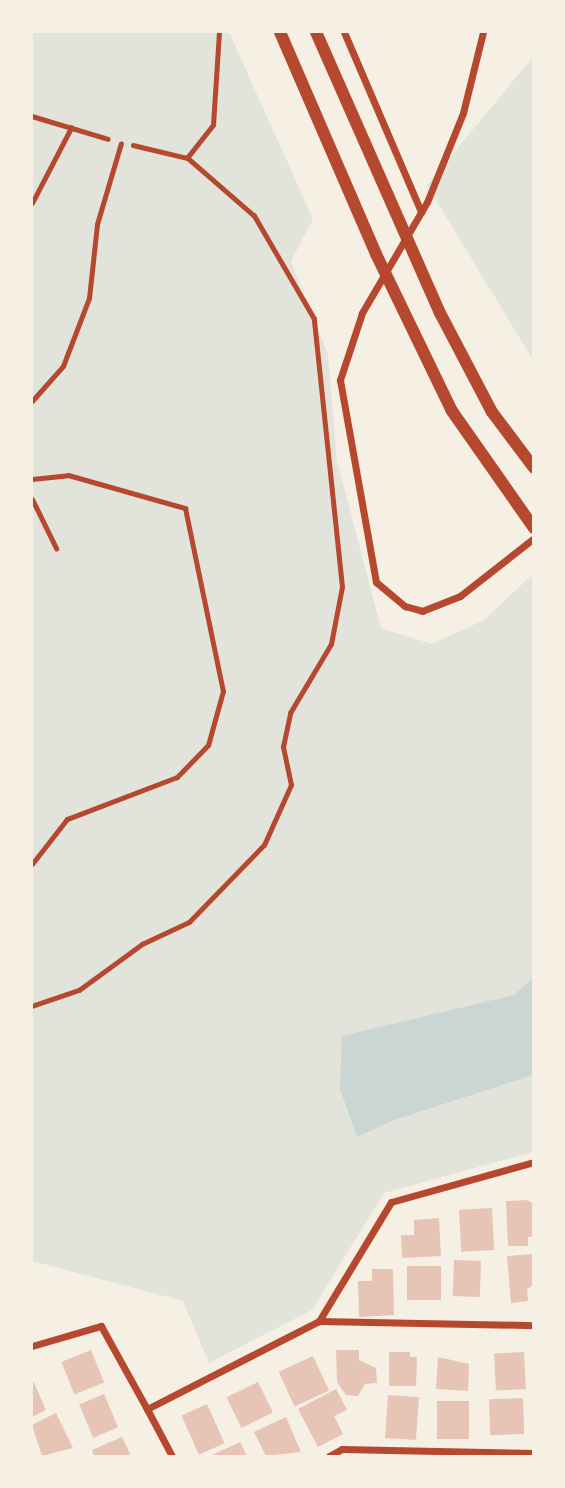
<!DOCTYPE html>
<style>
body{margin:0}
#map{position:relative;width:565px;height:1488px;overflow:hidden;background:#f6efe4;font-family:"Libre Baskerville",serif}
div>[style]{position:absolute}
[style*='--x']{left:calc(var(--x)*1px);top:calc(var(--y)*1px);width:calc(var(--w)*1px);rotate:calc(var(--a)*1deg)}
.green>*{inset:0;background:#e2e4dc}
.water>*{inset:0;background:#c9d6d2}
.building>*{inset:0;background:#e6c5b7;transform-origin:0 0}
.path>*{height:4.5px;margin:-2.25px;padding:0 2.25px;transform-origin:2.25px;border-radius:2.25px;background:#b5482f}
.service>*{height:5px;margin:-2.5px;padding:0 2.5px;transform-origin:2.5px;border-radius:2.5px;background:#b5482f}
.minor>*{height:7px;margin:-3.5px;padding:0 3.5px;transform-origin:3.5px;border-radius:3.5px;background:#b5482f}
.tertiary>*{height:12px;margin:-6px;padding:0 6px;transform-origin:6px;border-radius:6px;background:#b5482f}
span{translate:-50% -50%;white-space:nowrap;text-align:center;line-height:1.15;-webkit-text-stroke:7px #f6efe4;paint-order:stroke}
.frame{position:absolute;inset:0;border:33px solid #f6efe4;pointer-events:none}
</style>
<div id="map">
<div class="green">
<div style="clip-path:polygon(32px 32px,229px 32px,313px 219px,291px 261px,328px 354px,337px 461px,381px 628px,432px 644px,484px 620px,533px 574px,533px 1152px,384px 1193px,312px 1310px,209px 1363px,183px 1301px,32px 1261px)"></div>
<div style="clip-path:polygon(533px 57px,533px 360px,427px 185px)"></div>
</div>
<div class="water">
<div style="clip-path:polygon(533px 978px,533px 1075px,394px 1120px,357px 1137px,340px 1089px,342px 1036px,514px 995px)"></div>
</div>
<div class="building">
<div style="clip-path:polygon(527px 1200px,534px 1204px,534px 1237px,528px 1237px,528px 1246px,508px 1246px,506px 1201px)"></div>
<div style="left:492px;top:1208px;width:42px;height:33px;rotate:87deg"></div>
<div style="clip-path:polygon(439px 1218px,441px 1256px,402px 1258px,401px 1235px,414px 1235px,414px 1220px)"></div>
<div style="clip-path:polygon(533px 1254px,534px 1285px,527px 1289px,528px 1301px,511px 1303px,507px 1256px)"></div>
<div style="left:454px;top:1260px;width:27px;height:36px;rotate:2deg"></div>
<div style="left:407px;top:1266px;width:34px;height:34px"></div>
<div style="clip-path:polygon(372px 1269px,393px 1269px,394px 1315px,359px 1317px,358px 1281px,372px 1281px)"></div>
<div style="left:91px;top:1350px;width:35px;height:32px;rotate:68deg"></div>
<div style="clip-path:polygon(336px 1350px,359px 1350px,359px 1360px,376px 1368px,377px 1383px,365px 1384px,358px 1396px,346px 1395px,337px 1382px)"></div>
<div style="clip-path:polygon(389px 1352px,410px 1352px,410px 1357px,417px 1357px,416px 1386px,389px 1386px)"></div>
<div style="left:524px;top:1352px;width:37px;height:30px;rotate:87deg"></div>
<div style="left:313px;top:1356px;width:38px;height:38px;rotate:65deg"></div>
<div style="clip-path:polygon(438px 1357px,469px 1364px,468px 1391px,436px 1389px)"></div>
<div style="clip-path:polygon(32px 1378px,46px 1410px,32px 1417px)"></div>
<div style="left:258px;top:1382px;width:34px;height:35px;rotate:64deg"></div>
<div style="clip-path:polygon(336px 1389px,347px 1410px,334px 1416px,343px 1434px,318px 1447px,298px 1409px)"></div>
<div style="left:104px;top:1394px;width:36px;height:27px;rotate:67deg"></div>
<div style="left:388px;top:1395px;width:31px;height:43px;rotate:4deg"></div>
<div style="left:523px;top:1398px;width:36px;height:34px;rotate:88deg"></div>
<div style="left:437px;top:1401px;width:32px;height:38px"></div>
<div style="left:207px;top:1404px;width:43px;height:28px;rotate:66deg"></div>
<div style="clip-path:polygon(56px 1413px,73px 1448px,42px 1456px,32px 1425px)"></div>
<div style="clip-path:polygon(286px 1417px,301px 1452px,266px 1456px,254px 1432px)"></div>
<div style="clip-path:polygon(122px 1437px,131px 1456px,94px 1456px,92px 1450px)"></div>
<div style="clip-path:polygon(240px 1442px,247px 1456px,210px 1456px)"></div>
</div>
<div class="path">
<div style="--x:32;--y:116;--w:79;--a:16.8"></div>
<div style="--x:133;--y:145;--w:56;--a:13.5"></div>
<div style="--x:187;--y:158;--w:42;--a:-51.8"></div>
<div style="--x:213;--y:125;--w:93;--a:-86.3"></div>
<div style="--x:32;--y:203;--w:85;--a:-62.5"></div>
<div style="--x:32;--y:1006;--w:50;--a:-18.8"></div>
<div style="--x:79;--y:990;--w:78;--a:-36.1"></div>
<div style="--x:142;--y:944;--w:52;--a:-25.1"></div>
<div style="--x:189;--y:922;--w:107;--a:-45.8"></div>
<div style="--x:264;--y:845;--w:66;--a:-65.8"></div>
<div style="--x:291;--y:785;--w:39;--a:-102"></div>
<div style="--x:283;--y:747;--w:35;--a:-78"></div>
<div style="--x:290;--y:713;--w:80;--a:-59.3"></div>
<div style="--x:331;--y:644;--w:58;--a:-79.1"></div>
<div style="--x:342;--y:587;--w:269;--a:-96"></div>
<div style="--x:314;--y:319;--w:119;--a:-120.2"></div>
<div style="--x:254;--y:216;--w:89;--a:-139.1"></div>
</div>
<div class="service">
<div style="--x:32;--y:401;--w:47;--a:-48.5"></div>
<div style="--x:63;--y:366;--w:73;--a:-69.1"></div>
<div style="--x:89;--y:298;--w:74;--a:-83.8"></div>
<div style="--x:97;--y:224;--w:84;--a:-73.5"></div>
<div style="--x:32;--y:479;--w:36;--a:-6"></div>
<div style="--x:68;--y:475;--w:122;--a:15.8"></div>
<div style="--x:185;--y:508;--w:187;--a:78.3"></div>
<div style="--x:223;--y:691;--w:56;--a:105.5"></div>
<div style="--x:208;--y:745;--w:45;--a:134.1"></div>
<div style="--x:177;--y:777;--w:118;--a:159.1"></div>
<div style="--x:67;--y:819;--w:57;--a:127.9"></div>
<div style="--x:32;--y:499;--w:55;--a:63.9"></div>
</div>
<div class="minor">
<div style="--x:344;--y:32;--w:196;--a:66.8"></div>
<div style="--x:483;--y:32;--w:83;--a:103.9"></div>
<div style="--x:463;--y:113;--w:96;--a:112"></div>
<div style="--x:427;--y:202;--w:129;--a:120.4"></div>
<div style="--x:362;--y:313;--w:71;--a:108.2"></div>
<div style="--x:340;--y:380;--w:205;--a:79.9"></div>
<div style="--x:376;--y:582;--w:38;--a:40"></div>
<div style="--x:405;--y:606;--w:18;--a:16"></div>
<div style="--x:422;--y:611;--w:41;--a:-21.5"></div>
<div style="--x:460;--y:596;--w:94;--a:-38.1"></div>
<div style="--x:319;--y:1321;--w:215;--a:1.1"></div>
<div style="--x:32;--y:1346;--w:72;--a:-16.2"></div>
<div style="--x:101;--y:1326;--w:95;--a:61"></div>
<div style="--x:147;--y:1409;--w:193;--a:-27.1"></div>
<div style="--x:319;--y:1321;--w:139;--a:-58.8"></div>
<div style="--x:391;--y:1202;--w:148;--a:-15.6"></div>
<div style="--x:147;--y:1409;--w:53;--a:62"></div>
<div style="--x:329;--y:1456;--w:15;--a:-28"></div>
<div style="--x:342;--y:1449;--w:192;--a:1.2"></div>
</div>
<div class="tertiary">
<div style="--x:280;--y:32;--w:242;--a:66.6"></div>
<div style="--x:376;--y:254;--w:174;--a:64.2"></div>
<div style="--x:452;--y:411;--w:143;--a:55"></div>
<div style="--x:316;--y:32;--w:307;--a:66.2"></div>
<div style="--x:440;--y:313;--w:112;--a:62.3"></div>
<div style="--x:492;--y:412;--w:70;--a:53.1"></div>
</div>
<div class="frame"></div>
</div>
